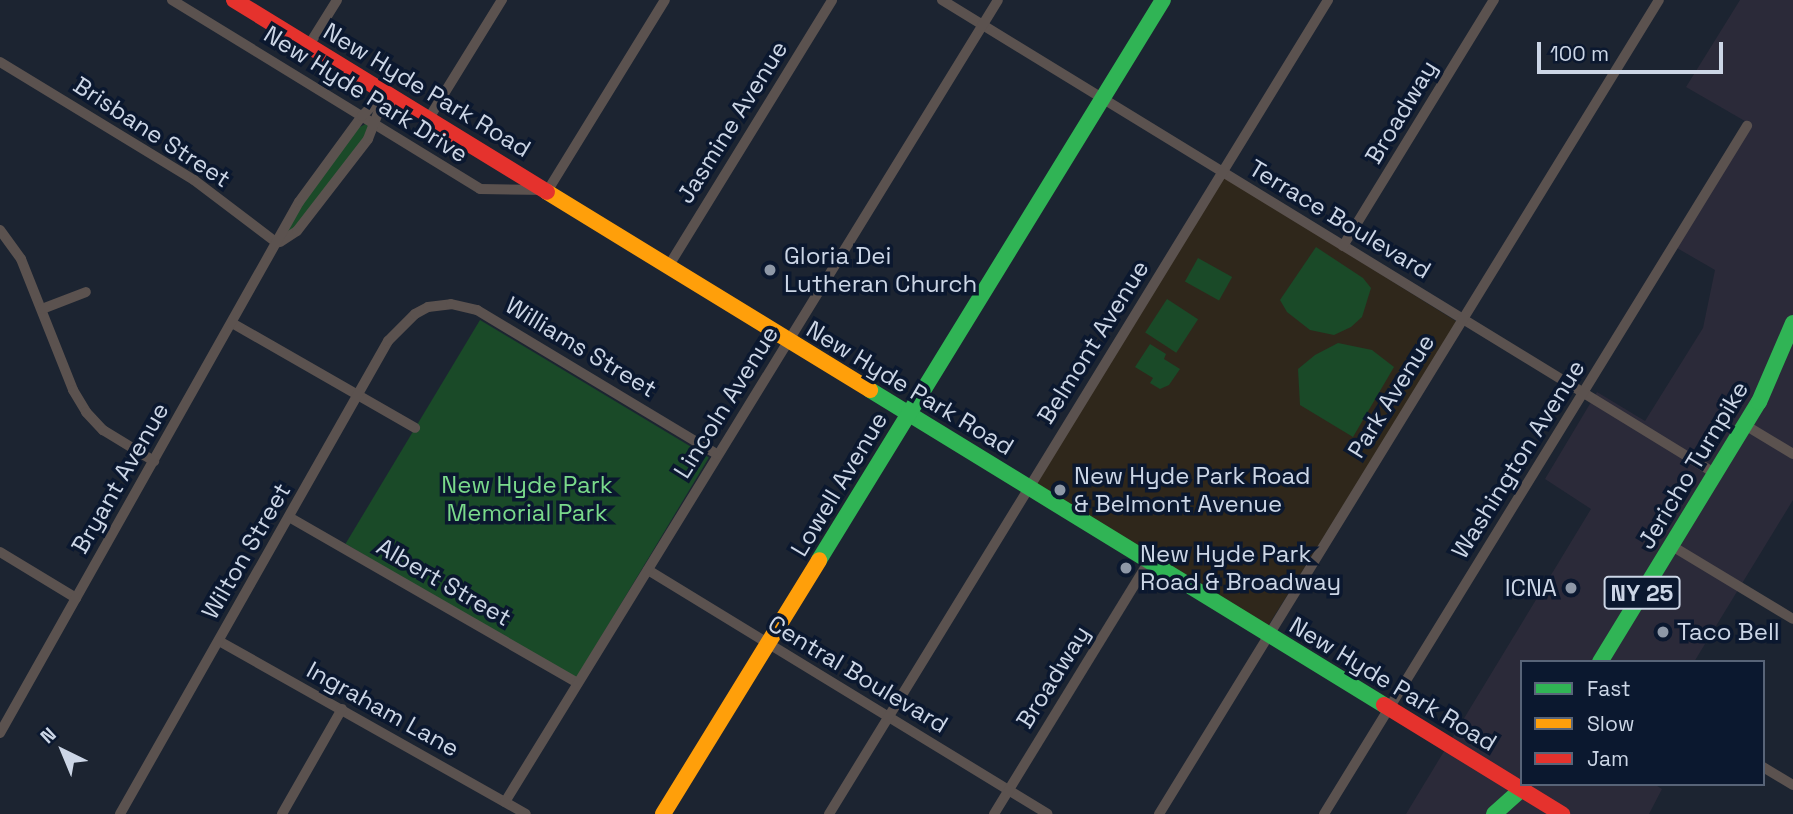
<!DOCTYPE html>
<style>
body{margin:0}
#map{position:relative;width:1793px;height:814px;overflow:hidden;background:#1c2431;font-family:"Space Grotesk",sans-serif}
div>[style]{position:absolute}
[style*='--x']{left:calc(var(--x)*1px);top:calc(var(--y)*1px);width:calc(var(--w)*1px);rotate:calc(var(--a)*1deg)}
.commercial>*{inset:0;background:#2b2a39}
.education>*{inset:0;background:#2f271b;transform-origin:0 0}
.green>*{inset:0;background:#1a4a28;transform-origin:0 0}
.street>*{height:10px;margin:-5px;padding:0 5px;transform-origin:5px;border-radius:5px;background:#5b524f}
.fast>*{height:16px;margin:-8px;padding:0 8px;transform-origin:8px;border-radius:8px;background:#30b455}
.slow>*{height:16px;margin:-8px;padding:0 8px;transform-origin:8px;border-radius:8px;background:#ff9f0a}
.jam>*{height:16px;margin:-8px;padding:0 8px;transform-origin:8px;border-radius:8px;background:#e5322d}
.dots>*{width:19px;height:19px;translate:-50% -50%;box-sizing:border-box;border:4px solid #0b182f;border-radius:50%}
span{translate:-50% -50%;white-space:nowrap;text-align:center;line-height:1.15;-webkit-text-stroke:7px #0b182f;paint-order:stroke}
.shield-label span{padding:2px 5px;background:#0b182f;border:2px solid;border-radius:5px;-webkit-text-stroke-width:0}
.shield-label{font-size:23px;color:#ccd6e6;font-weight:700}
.street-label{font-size:24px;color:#ccd6e6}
.poi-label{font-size:24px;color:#ccd6e6}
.left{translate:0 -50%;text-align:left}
.right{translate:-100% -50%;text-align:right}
.park-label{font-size:24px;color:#7ada8b}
.legend{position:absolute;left:1520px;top:660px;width:245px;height:126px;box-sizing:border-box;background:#0b182f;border:2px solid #586478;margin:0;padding:9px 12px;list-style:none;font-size:21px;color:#ccd6e6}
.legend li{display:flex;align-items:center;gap:14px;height:35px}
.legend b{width:35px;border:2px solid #586478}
.north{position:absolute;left:28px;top:716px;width:70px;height:70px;-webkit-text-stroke:5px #0b182f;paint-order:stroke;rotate:317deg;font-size:19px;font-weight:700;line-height:28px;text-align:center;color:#ccd6e6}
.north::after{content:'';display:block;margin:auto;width:24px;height:32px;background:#ccd6e6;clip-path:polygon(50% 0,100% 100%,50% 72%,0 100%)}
.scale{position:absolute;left:1537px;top:42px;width:186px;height:32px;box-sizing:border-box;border:4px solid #ccd6e6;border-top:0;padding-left:9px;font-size:21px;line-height:24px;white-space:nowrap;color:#ccd6e6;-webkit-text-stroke:5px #0b182f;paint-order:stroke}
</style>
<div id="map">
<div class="commercial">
<div style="clip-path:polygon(1740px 0,1793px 0,1793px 500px,1694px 662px,1522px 662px,1522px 784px,1654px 784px,1662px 789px,1649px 814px,1406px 814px,1591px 509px,1545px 479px,1597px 392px,1645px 421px,1703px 328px,1715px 270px,1677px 248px,1750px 124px,1686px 87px)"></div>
</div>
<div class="education">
<div style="left:1222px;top:175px;width:278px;height:367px;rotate:32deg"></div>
</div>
<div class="green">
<div style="clip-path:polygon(369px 122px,365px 139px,296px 229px,283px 237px,301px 203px,351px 132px)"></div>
<div style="clip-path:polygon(1316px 247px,1363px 278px,1371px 288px,1362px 317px,1351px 327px,1334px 335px,1310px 330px,1287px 312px,1280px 300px)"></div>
<div style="left:1198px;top:258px;width:39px;height:27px;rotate:29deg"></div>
<div style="left:1167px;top:299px;width:37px;height:40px;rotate:33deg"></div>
<div style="left:480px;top:320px;width:267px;height:261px;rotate:31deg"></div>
<div style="clip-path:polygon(1338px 343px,1372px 350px,1394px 367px,1353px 437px,1300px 405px,1298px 369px,1315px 355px)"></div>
<div style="clip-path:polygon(1150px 344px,1166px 354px,1164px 359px,1180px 369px,1169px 385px,1160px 389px,1150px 383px,1153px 378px,1135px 367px)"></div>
</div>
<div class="street">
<div style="--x:172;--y:0;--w:361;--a:31.5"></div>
<div style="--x:480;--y:189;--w:68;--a:0.8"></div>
<div style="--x:548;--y:190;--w:223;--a:-58.4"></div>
<div style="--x:942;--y:0;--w:908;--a:31.48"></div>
<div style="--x:309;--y:45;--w:53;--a:-58.1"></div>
<div style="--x:0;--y:62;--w:227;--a:31.3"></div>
<div style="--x:194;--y:180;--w:104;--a:37.2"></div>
<div style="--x:429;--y:118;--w:139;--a:-58.3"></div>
<div style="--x:0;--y:230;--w:36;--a:54"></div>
<div style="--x:21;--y:259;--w:141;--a:68.3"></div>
<div style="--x:73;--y:390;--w:26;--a:59"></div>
<div style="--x:86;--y:412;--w:25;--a:47"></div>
<div style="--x:103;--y:430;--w:60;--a:31.3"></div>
<div style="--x:280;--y:242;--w:20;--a:-33"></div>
<div style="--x:297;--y:231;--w:116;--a:-52.3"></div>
<div style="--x:368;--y:139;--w:47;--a:-68.9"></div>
<div style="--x:1343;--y:246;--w:289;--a:-58.5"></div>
<div style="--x:668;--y:267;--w:313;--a:-58.4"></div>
<div style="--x:42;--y:309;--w:47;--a:-21.1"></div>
<div style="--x:232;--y:323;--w:211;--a:29.8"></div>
<div style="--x:1745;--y:425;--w:56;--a:31.1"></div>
<div style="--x:289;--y:517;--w:333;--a:29.9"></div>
<div style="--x:1672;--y:546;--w:141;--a:31.1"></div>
<div style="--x:0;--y:552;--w:89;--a:31.2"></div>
<div style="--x:648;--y:570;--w:468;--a:31.4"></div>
<div style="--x:219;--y:641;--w:352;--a:29.4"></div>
<div style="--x:0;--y:733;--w:609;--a:-60.62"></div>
<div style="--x:299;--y:202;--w:107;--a:-53.8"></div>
<div style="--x:362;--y:116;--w:34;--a:-45"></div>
<div style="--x:1763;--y:767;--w:35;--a:31"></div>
<div style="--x:505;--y:802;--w:941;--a:-58.42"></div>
<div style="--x:120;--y:814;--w:544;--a:-60.46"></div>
<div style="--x:388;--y:341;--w:38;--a:-45"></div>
<div style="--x:415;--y:314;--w:15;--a:-28"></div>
<div style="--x:428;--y:307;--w:23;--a:-7"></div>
<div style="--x:451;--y:304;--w:27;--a:13"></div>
<div style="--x:477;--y:310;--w:281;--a:31"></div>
<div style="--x:282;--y:814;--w:121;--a:-60.3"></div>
<div style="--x:829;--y:814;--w:955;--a:-58.49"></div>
<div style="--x:994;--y:814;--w:297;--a:-58.5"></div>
<div style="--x:1159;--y:814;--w:955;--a:-58.44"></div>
<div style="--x:1324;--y:814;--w:808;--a:-58.42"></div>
</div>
<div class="fast">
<div style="--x:870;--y:390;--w:603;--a:31.5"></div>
<div style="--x:819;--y:560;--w:657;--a:-58.44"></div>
<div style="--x:1600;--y:662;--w:305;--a:-58.6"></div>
<div style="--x:1759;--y:402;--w:86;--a:-66.7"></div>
<div style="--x:1494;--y:814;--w:38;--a:-42"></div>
</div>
<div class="slow">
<div style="--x:547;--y:192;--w:379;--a:31.5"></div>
<div style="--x:663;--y:814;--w:298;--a:-58.4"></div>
</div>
<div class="jam">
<div style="--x:234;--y:0;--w:367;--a:31.5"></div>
<div style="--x:1384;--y:705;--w:209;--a:31.5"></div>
</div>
<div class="dots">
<div style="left:770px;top:270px;background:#8e98a7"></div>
<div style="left:1060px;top:490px;background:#8e98a7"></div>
<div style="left:1126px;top:568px;background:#8e98a7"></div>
<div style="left:1571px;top:588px;background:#8e98a7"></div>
<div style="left:1663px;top:632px;background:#8e98a7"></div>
</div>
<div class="shield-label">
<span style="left:1642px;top:593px">NY 25</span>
</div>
<div class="street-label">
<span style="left:427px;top:90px;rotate:31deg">New Hyde Park Road</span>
<span style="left:366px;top:94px;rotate:32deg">New Hyde Park Drive</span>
<span style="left:1401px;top:112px;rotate:-59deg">Broadway</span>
<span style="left:732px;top:122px;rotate:-58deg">Jasmine Avenue</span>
<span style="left:152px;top:132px;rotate:33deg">Brisbane Street</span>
<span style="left:1340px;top:219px;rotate:31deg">Terrace Boulevard</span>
<span style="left:1093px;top:342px;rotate:-58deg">Belmont Avenue</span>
<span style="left:581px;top:347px;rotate:31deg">Williams Street</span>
<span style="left:910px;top:388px;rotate:31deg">New Hyde Park Road</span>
<span style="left:1391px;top:396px;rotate:-58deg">Park Avenue</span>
<span style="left:726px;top:402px;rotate:-58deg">Lincoln Avenue</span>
<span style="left:1518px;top:459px;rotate:-58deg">Washington Avenue</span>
<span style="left:1693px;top:465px;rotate:-59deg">Jericho Turnpike</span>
<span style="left:120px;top:478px;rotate:-60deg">Bryant Avenue</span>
<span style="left:839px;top:484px;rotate:-59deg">Lowell Avenue</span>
<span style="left:246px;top:551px;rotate:-60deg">Wilton Street</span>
<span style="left:444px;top:582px;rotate:30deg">Albert Street</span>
<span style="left:858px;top:674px;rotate:31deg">Central Boulevard</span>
<span style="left:1053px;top:677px;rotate:-58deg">Broadway</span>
<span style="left:1393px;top:684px;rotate:31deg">New Hyde Park Road</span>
<span style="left:383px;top:709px;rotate:29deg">Ingraham Lane</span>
</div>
<div class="poi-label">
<span class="left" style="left:784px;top:270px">Gloria Dei<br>Lutheran Church</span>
<span class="left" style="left:1074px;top:490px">New Hyde Park Road<br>&amp; Belmont Avenue</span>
<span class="left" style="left:1140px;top:568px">New Hyde Park<br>Road &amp; Broadway</span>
<span class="right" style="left:1557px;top:588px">ICNA</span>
<span class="left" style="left:1677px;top:632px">Taco Bell</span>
</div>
<div class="park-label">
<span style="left:527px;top:499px">New Hyde Park<br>Memorial Park</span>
</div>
<ul class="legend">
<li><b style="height:9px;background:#30b455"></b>Fast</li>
<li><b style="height:9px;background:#ff9f0a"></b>Slow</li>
<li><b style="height:9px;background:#e5322d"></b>Jam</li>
</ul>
<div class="north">N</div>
<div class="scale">100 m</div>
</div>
